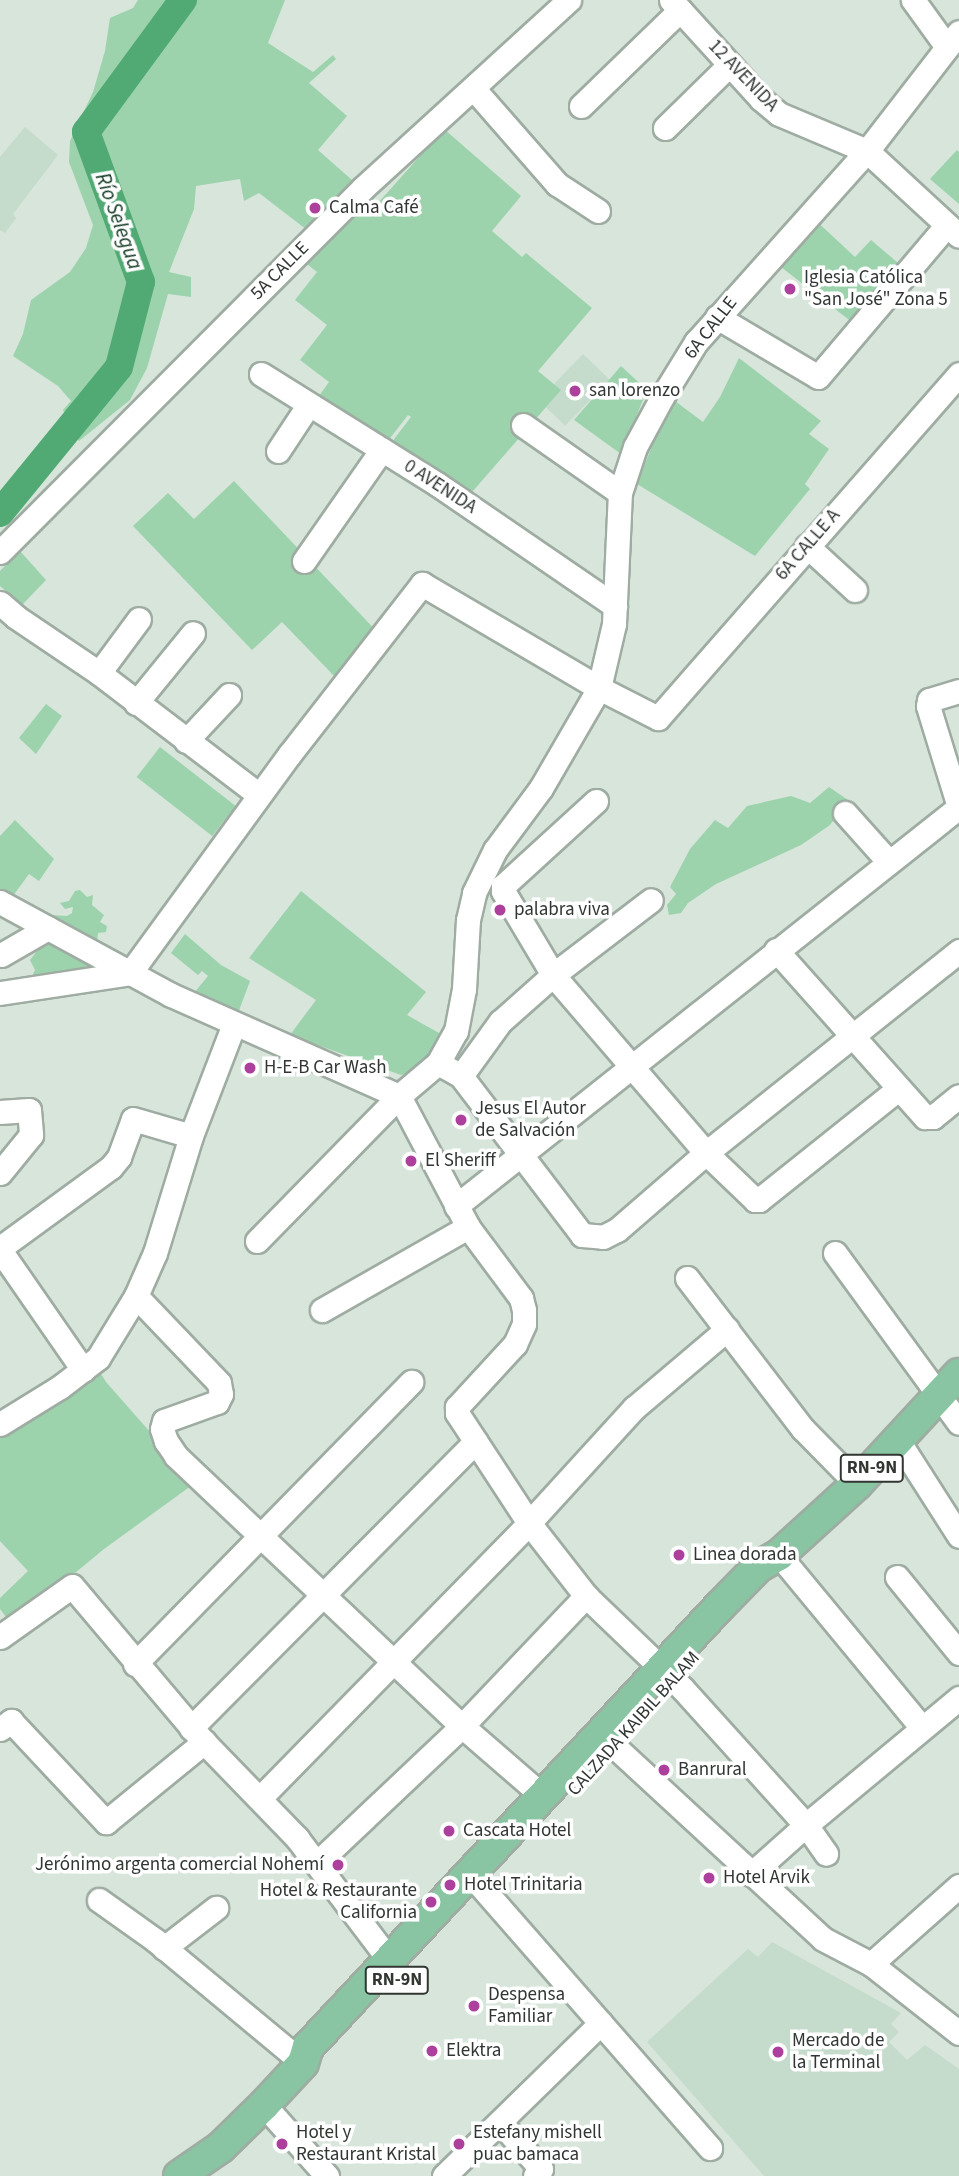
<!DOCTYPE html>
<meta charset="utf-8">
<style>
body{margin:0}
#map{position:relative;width:959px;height:2176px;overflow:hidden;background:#d7e5db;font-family:"Source Sans 3",sans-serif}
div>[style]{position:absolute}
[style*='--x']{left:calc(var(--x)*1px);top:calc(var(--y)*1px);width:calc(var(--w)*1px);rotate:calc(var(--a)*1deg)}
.built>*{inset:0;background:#c5dbcb;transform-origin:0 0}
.green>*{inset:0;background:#9cd3ad;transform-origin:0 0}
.river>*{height:28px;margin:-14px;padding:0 14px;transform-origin:14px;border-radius:14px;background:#51aa73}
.roads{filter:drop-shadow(2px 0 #9eaca2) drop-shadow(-2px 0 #9eaca2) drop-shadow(0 2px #9eaca2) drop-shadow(0 -2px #9eaca2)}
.minor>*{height:23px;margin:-11.5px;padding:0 11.5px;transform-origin:11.5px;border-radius:11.5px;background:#fff}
.major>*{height:30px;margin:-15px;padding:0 15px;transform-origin:15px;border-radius:15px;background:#89c5a2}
.dots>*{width:19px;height:19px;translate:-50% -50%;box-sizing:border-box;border:4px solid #fff;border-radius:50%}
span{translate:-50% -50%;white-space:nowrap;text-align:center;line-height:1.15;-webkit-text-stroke:7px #fff;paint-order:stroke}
.shield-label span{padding:2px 5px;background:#fff;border:2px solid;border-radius:5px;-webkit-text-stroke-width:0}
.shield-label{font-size:18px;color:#313632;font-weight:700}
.street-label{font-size:19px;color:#313632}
.poi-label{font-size:19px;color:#313632}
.left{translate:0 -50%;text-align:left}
.right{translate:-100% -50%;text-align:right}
.water-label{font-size:21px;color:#133922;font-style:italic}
</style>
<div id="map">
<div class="built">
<div style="clip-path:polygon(25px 127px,58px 155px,13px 214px,16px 218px,5px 233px,0 230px,0 157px)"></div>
<div style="left:583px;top:354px;width:37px;height:64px;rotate:44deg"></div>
<div style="clip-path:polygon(772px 1942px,901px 2013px,891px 2024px,899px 2032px,889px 2042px,907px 2060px,925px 2045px,959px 2069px,959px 2176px,764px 2176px,647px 2042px,748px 1949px,758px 1957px)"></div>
</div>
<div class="green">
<div style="clip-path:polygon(138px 0,285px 0,268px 43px,313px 72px,333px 55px,336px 59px,309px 83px,347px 116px,318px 150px,378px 203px,444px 129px,521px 196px,492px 231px,522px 257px,526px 253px,592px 308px,538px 371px,561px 390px,466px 499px,388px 447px,411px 417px,408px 415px,384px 446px,319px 396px,329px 382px,300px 360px,327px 325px,295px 300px,317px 272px,294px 254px,311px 233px,259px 193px,244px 201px,240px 179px,196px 186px,194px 209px,169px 272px,191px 277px,191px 297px,168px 294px,147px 368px,130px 400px,79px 441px,63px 410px,71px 401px,58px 386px,13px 356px,23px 334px,31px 300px,70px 272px,86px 248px,93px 225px,69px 162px,70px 141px,93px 92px,105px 51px,110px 18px,133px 8px)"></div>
<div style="clip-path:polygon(957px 150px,959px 152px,959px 204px,930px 179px)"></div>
<div style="clip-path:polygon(812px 217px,855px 257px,871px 240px,904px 268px,857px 326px,772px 260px)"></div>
<div style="clip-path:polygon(739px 358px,821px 421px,809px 434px,829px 449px,805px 484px,810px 489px,755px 556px,637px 484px,671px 398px,703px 422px,720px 397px)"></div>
<div style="clip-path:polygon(621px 366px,647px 390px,621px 454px,574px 420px)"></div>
<div style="clip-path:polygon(234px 481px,383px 638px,338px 680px,282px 622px,252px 650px,133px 526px,168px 493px,194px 519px)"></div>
<div style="clip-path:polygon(20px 551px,46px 580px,22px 605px,0 586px,0 571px)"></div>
<div style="clip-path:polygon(46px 704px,62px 716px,36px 754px,19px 738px)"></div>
<div style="left:160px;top:747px;width:96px;height:38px;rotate:38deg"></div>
<div style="clip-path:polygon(829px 787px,848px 800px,830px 825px,801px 845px,716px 884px,688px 903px,681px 913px,669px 915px,667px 905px,676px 894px,670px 887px,690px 849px,715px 820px,728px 828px,747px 806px,791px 796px,810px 803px)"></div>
<div style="clip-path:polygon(15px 820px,54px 859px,39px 881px,29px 874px,10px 900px,0 895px,0 836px)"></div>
<div style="clip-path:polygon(80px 890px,87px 897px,93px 895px,92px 905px,104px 915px,100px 922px,107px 926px,106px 932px,98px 933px,97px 941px,49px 918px,50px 915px,67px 916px,72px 913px,73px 907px,65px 909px,60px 903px,69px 901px,75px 891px)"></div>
<div style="clip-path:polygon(301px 891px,426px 992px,407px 1015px,446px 1037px,422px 1068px,401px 1075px,290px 1035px,316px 1000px,249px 958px)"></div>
<div style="clip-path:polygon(185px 934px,221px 965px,250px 981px,237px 1016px,194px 993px,208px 976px,202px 971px,198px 975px,171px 953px)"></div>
<div style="clip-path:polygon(46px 939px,109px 971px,30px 981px,35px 970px,30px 960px)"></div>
<div style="clip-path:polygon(95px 1364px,106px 1382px,195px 1483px,104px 1549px,12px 1625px,0 1609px,0 1598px,28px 1571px,0 1541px,0 1433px,70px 1395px,74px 1373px)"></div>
</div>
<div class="river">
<div style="--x:0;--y:513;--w:188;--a:-50.8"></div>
<div style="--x:119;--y:367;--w:88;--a:-75.5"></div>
<div style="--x:141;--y:282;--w:160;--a:-110.1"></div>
<div style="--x:86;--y:132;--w:164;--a:-53.7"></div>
</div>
<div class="roads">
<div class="minor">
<div style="--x:671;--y:0;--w:134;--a:47.7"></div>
<div style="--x:761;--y:99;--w:23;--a:40"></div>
<div style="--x:779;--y:114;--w:95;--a:22.8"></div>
<div style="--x:867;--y:151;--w:125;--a:42.7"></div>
<div style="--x:913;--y:0;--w:58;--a:54.1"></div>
<div style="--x:473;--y:88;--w:128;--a:48.8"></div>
<div style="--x:557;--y:184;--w:49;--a:33.4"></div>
<div style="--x:581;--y:106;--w:138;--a:-44.1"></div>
<div style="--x:665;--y:128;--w:90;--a:-44.5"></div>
<div style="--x:717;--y:317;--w:117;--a:30.7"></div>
<div style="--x:818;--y:377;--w:199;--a:-49.7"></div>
<div style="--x:261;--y:374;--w:208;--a:32"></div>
<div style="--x:437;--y:484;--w:216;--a:34.4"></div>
<div style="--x:523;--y:425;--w:118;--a:35"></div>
<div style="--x:278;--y:451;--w:56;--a:-56.6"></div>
<div style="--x:807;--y:546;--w:65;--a:42.5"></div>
<div style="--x:0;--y:552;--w:514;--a:-45.08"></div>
<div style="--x:363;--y:188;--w:279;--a:-42.4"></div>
<div style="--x:304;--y:561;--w:136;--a:-55.1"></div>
<div style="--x:0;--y:603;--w:21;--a:41"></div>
<div style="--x:16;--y:617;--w:100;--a:34"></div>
<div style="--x:99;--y:673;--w:201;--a:37.3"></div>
<div style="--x:99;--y:673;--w:67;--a:-53.5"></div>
<div style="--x:959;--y:691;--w:31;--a:163"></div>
<div style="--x:929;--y:700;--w:6;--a:99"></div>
<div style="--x:928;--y:706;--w:106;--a:72.9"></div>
<div style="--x:136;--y:703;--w:90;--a:-50.8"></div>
<div style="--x:186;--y:741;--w:63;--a:-46.9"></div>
<div style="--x:596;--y:801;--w:126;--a:137.6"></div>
<div style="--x:503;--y:886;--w:5;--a:90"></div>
<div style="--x:503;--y:891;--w:98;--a:59.2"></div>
<div style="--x:553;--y:975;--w:235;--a:49.3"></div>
<div style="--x:706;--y:1153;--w:68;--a:43.8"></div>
<div style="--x:755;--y:1200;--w:4;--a:0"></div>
<div style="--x:759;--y:1200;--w:178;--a:-38.6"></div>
<div style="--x:845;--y:813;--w:64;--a:48.1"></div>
<div style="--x:0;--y:902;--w:195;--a:28.5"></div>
<div style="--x:171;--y:995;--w:249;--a:23.9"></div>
<div style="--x:399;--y:1096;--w:148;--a:62.2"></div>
<div style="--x:468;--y:1227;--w:89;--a:53.3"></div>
<div style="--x:521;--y:1298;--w:12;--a:76"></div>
<div style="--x:524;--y:1310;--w:14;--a:90"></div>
<div style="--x:524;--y:1324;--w:22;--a:114"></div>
<div style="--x:515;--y:1344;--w:86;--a:132.6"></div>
<div style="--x:457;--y:1407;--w:6;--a:90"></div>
<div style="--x:457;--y:1413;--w:131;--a:56.8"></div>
<div style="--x:529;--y:1523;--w:93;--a:52"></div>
<div style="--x:586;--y:1596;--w:133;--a:43.8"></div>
<div style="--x:682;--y:1688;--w:185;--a:47.9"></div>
<div style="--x:806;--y:1825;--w:35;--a:55"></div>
<div style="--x:776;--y:950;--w:224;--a:48.3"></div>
<div style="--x:925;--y:1117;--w:8;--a:0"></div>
<div style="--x:933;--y:1117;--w:33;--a:-39"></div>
<div style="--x:1;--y:955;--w:54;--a:-29.9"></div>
<div style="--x:0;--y:993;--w:132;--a:-8.7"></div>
<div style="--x:130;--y:973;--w:270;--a:-53.9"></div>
<div style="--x:289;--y:755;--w:217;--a:-52.1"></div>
<div style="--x:422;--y:584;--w:205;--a:30.4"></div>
<div style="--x:599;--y:688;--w:66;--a:27"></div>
<div style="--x:658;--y:718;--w:457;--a:-48.8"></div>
<div style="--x:438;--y:1063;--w:26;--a:29"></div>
<div style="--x:461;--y:1076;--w:200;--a:52.7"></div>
<div style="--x:582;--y:1235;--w:21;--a:5"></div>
<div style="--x:603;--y:1237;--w:16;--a:-27"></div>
<div style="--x:617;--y:1230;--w:118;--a:-40.9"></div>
<div style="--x:706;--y:1153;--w:324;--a:-38.6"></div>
<div style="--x:461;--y:1076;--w:67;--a:-54.2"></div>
<div style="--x:500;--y:1022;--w:71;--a:-41.6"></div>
<div style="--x:553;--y:975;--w:123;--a:-37.4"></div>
<div style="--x:0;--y:1112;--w:29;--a:-4"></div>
<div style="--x:29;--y:1110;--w:25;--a:85"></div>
<div style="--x:31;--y:1135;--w:49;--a:129.2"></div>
<div style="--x:456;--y:1206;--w:642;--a:-38.42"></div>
<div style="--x:257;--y:1241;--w:203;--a:-45.6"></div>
<div style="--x:399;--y:1096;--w:51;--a:-40.2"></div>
<div style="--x:438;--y:1063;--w:37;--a:-61"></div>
<div style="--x:456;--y:1031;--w:43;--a:-79.2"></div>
<div style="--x:464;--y:989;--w:69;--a:-86.7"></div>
<div style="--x:468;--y:920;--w:28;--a:-77"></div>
<div style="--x:474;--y:893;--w:48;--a:-64"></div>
<div style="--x:495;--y:850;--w:77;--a:-53.4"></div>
<div style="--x:541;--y:788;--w:116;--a:-59.9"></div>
<div style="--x:599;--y:688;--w:66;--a:-76.8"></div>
<div style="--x:614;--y:624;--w:131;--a:-87.4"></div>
<div style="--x:620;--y:493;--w:48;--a:-71.9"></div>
<div style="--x:635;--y:447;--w:57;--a:-61.6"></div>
<div style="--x:662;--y:397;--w:65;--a:-58.3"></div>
<div style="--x:696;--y:342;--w:256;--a:-48.2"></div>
<div style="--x:867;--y:151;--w:150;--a:-52.3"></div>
<div style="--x:0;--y:1248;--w:137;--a:-36.1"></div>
<div style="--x:111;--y:1167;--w:13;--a:-51"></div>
<div style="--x:119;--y:1157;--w:40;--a:-69.8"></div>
<div style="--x:133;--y:1119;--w:60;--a:16.3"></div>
<div style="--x:0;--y:1250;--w:146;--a:55.3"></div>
<div style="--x:835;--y:1253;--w:210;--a:53.9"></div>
<div style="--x:687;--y:1278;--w:190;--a:52.5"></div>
<div style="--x:803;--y:1429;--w:77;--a:45.5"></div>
<div style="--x:136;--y:1296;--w:120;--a:46.3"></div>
<div style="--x:219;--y:1383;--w:11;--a:80"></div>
<div style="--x:221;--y:1394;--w:9;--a:117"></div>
<div style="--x:217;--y:1402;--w:56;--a:160.3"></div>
<div style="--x:164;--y:1421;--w:8;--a:104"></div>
<div style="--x:162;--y:1429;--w:13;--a:72"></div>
<div style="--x:166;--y:1441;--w:18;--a:56"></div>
<div style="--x:176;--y:1456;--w:393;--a:43.4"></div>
<div style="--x:462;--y:1726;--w:108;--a:40.9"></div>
<div style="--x:322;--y:1310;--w:168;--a:-29.6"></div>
<div style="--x:0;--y:1424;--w:70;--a:-31.7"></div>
<div style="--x:60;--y:1387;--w:48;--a:-37.3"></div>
<div style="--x:98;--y:1358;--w:73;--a:-58.5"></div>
<div style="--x:136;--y:1296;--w:47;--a:-66.2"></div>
<div style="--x:155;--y:1253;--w:122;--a:-72.9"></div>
<div style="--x:191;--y:1136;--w:120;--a:-69"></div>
<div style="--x:897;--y:1439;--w:115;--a:57.4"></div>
<div style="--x:779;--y:1555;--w:224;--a:50.4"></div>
<div style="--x:897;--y:1577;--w:98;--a:50.8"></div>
<div style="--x:0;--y:1637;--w:88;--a:-35.3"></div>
<div style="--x:72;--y:1586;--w:204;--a:49.8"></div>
<div style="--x:204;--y:1742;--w:134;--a:45.9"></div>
<div style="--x:297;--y:1838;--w:154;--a:52.9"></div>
<div style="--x:135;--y:1664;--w:395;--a:-45.6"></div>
<div style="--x:191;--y:1728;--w:404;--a:-45.2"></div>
<div style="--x:0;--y:1729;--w:14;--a:-36"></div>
<div style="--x:11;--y:1721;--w:139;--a:46.8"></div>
<div style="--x:106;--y:1822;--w:127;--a:-39.2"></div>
<div style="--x:614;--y:1746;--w:284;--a:42.7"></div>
<div style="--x:823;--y:1939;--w:54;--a:27.5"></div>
<div style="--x:871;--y:1964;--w:112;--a:38.1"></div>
<div style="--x:260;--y:1798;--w:385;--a:-45.6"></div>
<div style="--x:529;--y:1523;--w:156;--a:-47.6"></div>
<div style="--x:634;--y:1408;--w:122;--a:-40.3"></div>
<div style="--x:317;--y:1863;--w:199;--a:-43.4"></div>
<div style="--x:462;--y:1726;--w:180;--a:-46.4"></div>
<div style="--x:751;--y:1874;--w:74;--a:-41.7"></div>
<div style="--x:806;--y:1825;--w:199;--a:-39.7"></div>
<div style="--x:471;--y:1875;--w:363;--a:48.8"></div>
<div style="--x:99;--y:1900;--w:69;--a:35.5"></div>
<div style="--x:155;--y:1940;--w:192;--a:39.7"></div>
<div style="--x:164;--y:1948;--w:66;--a:-37.6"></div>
<div style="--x:871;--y:1964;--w:118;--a:-41.6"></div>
<div style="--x:264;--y:2105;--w:95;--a:48.4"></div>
<div style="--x:500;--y:2122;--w:62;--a:48.9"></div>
<div style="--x:541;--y:2169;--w:9;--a:131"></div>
<div style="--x:444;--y:2176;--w:219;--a:-44.3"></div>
</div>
<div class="major">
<div style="--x:179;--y:2176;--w:51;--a:-34.6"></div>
<div style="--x:221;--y:2147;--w:60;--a:-44.3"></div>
<div style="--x:264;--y:2105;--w:57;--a:-47.1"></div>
<div style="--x:303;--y:2063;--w:17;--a:-73"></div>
<div style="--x:308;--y:2047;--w:602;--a:-46.95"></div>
<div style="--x:719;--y:1607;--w:56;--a:-45.7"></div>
<div style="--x:758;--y:1567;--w:24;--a:-30"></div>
<div style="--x:779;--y:1555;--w:105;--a:-42.3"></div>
<div style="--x:857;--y:1484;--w:150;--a:-47.2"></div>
</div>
</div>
<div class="dots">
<div style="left:315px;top:208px;background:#ae409d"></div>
<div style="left:790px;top:289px;background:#ae409d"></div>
<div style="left:575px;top:391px;background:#ae409d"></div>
<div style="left:500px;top:910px;background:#ae409d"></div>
<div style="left:250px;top:1068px;background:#ae409d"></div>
<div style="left:461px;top:1120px;background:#ae409d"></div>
<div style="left:411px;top:1161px;background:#ae409d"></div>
<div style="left:679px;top:1555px;background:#ae409d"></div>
<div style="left:664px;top:1770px;background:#ae409d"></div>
<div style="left:449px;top:1831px;background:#ae409d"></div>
<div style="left:338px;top:1865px;background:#ae409d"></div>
<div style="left:709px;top:1878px;background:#ae409d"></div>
<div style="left:450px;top:1885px;background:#ae409d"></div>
<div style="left:431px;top:1902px;background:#ae409d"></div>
<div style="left:474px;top:2006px;background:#ae409d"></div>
<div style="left:432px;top:2051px;background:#ae409d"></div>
<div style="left:778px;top:2052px;background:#ae409d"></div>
<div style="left:282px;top:2144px;background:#ae409d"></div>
<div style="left:459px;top:2144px;background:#ae409d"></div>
</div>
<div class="shield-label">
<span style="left:872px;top:1468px">RN-9N</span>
<span style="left:397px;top:1980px">RN-9N</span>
</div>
<div class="street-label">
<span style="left:743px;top:76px;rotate:46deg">12 AVENIDA</span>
<span style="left:280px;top:271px;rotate:-45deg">5A CALLE</span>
<span style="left:711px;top:328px;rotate:-52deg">6A CALLE</span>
<span style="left:440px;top:487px;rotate:33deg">0 AVENIDA</span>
<span style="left:808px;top:545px;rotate:-49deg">6A CALLE A</span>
<span style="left:634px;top:1724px;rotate:-48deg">CALZADA KAIBIL BALAM</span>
</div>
<div class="poi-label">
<span class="left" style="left:329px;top:208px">Calma Café</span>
<span class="left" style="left:804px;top:289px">Iglesia Católica<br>"San José" Zona 5</span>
<span class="left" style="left:589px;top:391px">san lorenzo</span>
<span class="left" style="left:514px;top:910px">palabra viva</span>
<span class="left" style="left:264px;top:1068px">H-E-B Car Wash</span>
<span class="left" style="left:475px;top:1120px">Jesus El Autor<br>de Salvación</span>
<span class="left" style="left:425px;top:1161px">El Sheriff</span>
<span class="left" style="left:693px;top:1555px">Linea dorada</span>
<span class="left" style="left:678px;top:1770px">Banrural</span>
<span class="left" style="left:463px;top:1831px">Cascata Hotel</span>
<span class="right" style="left:324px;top:1865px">Jerónimo argenta comercial Nohemí</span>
<span class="left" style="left:723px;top:1878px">Hotel Arvik</span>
<span class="left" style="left:464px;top:1885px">Hotel Trinitaria</span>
<span class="right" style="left:417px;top:1902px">Hotel &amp; Restaurante<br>California</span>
<span class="left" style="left:488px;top:2006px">Despensa<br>Familiar</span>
<span class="left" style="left:792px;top:2052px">Mercado de<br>la Terminal</span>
<span class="left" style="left:446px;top:2051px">Elektra</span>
<span class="left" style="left:296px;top:2144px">Hotel y<br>Restaurant Kristal</span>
<span class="left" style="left:473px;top:2144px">Estefany mishell<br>puac bamaca</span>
</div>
<div class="water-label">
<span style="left:119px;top:221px;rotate:70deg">Río Selegua</span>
</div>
</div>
